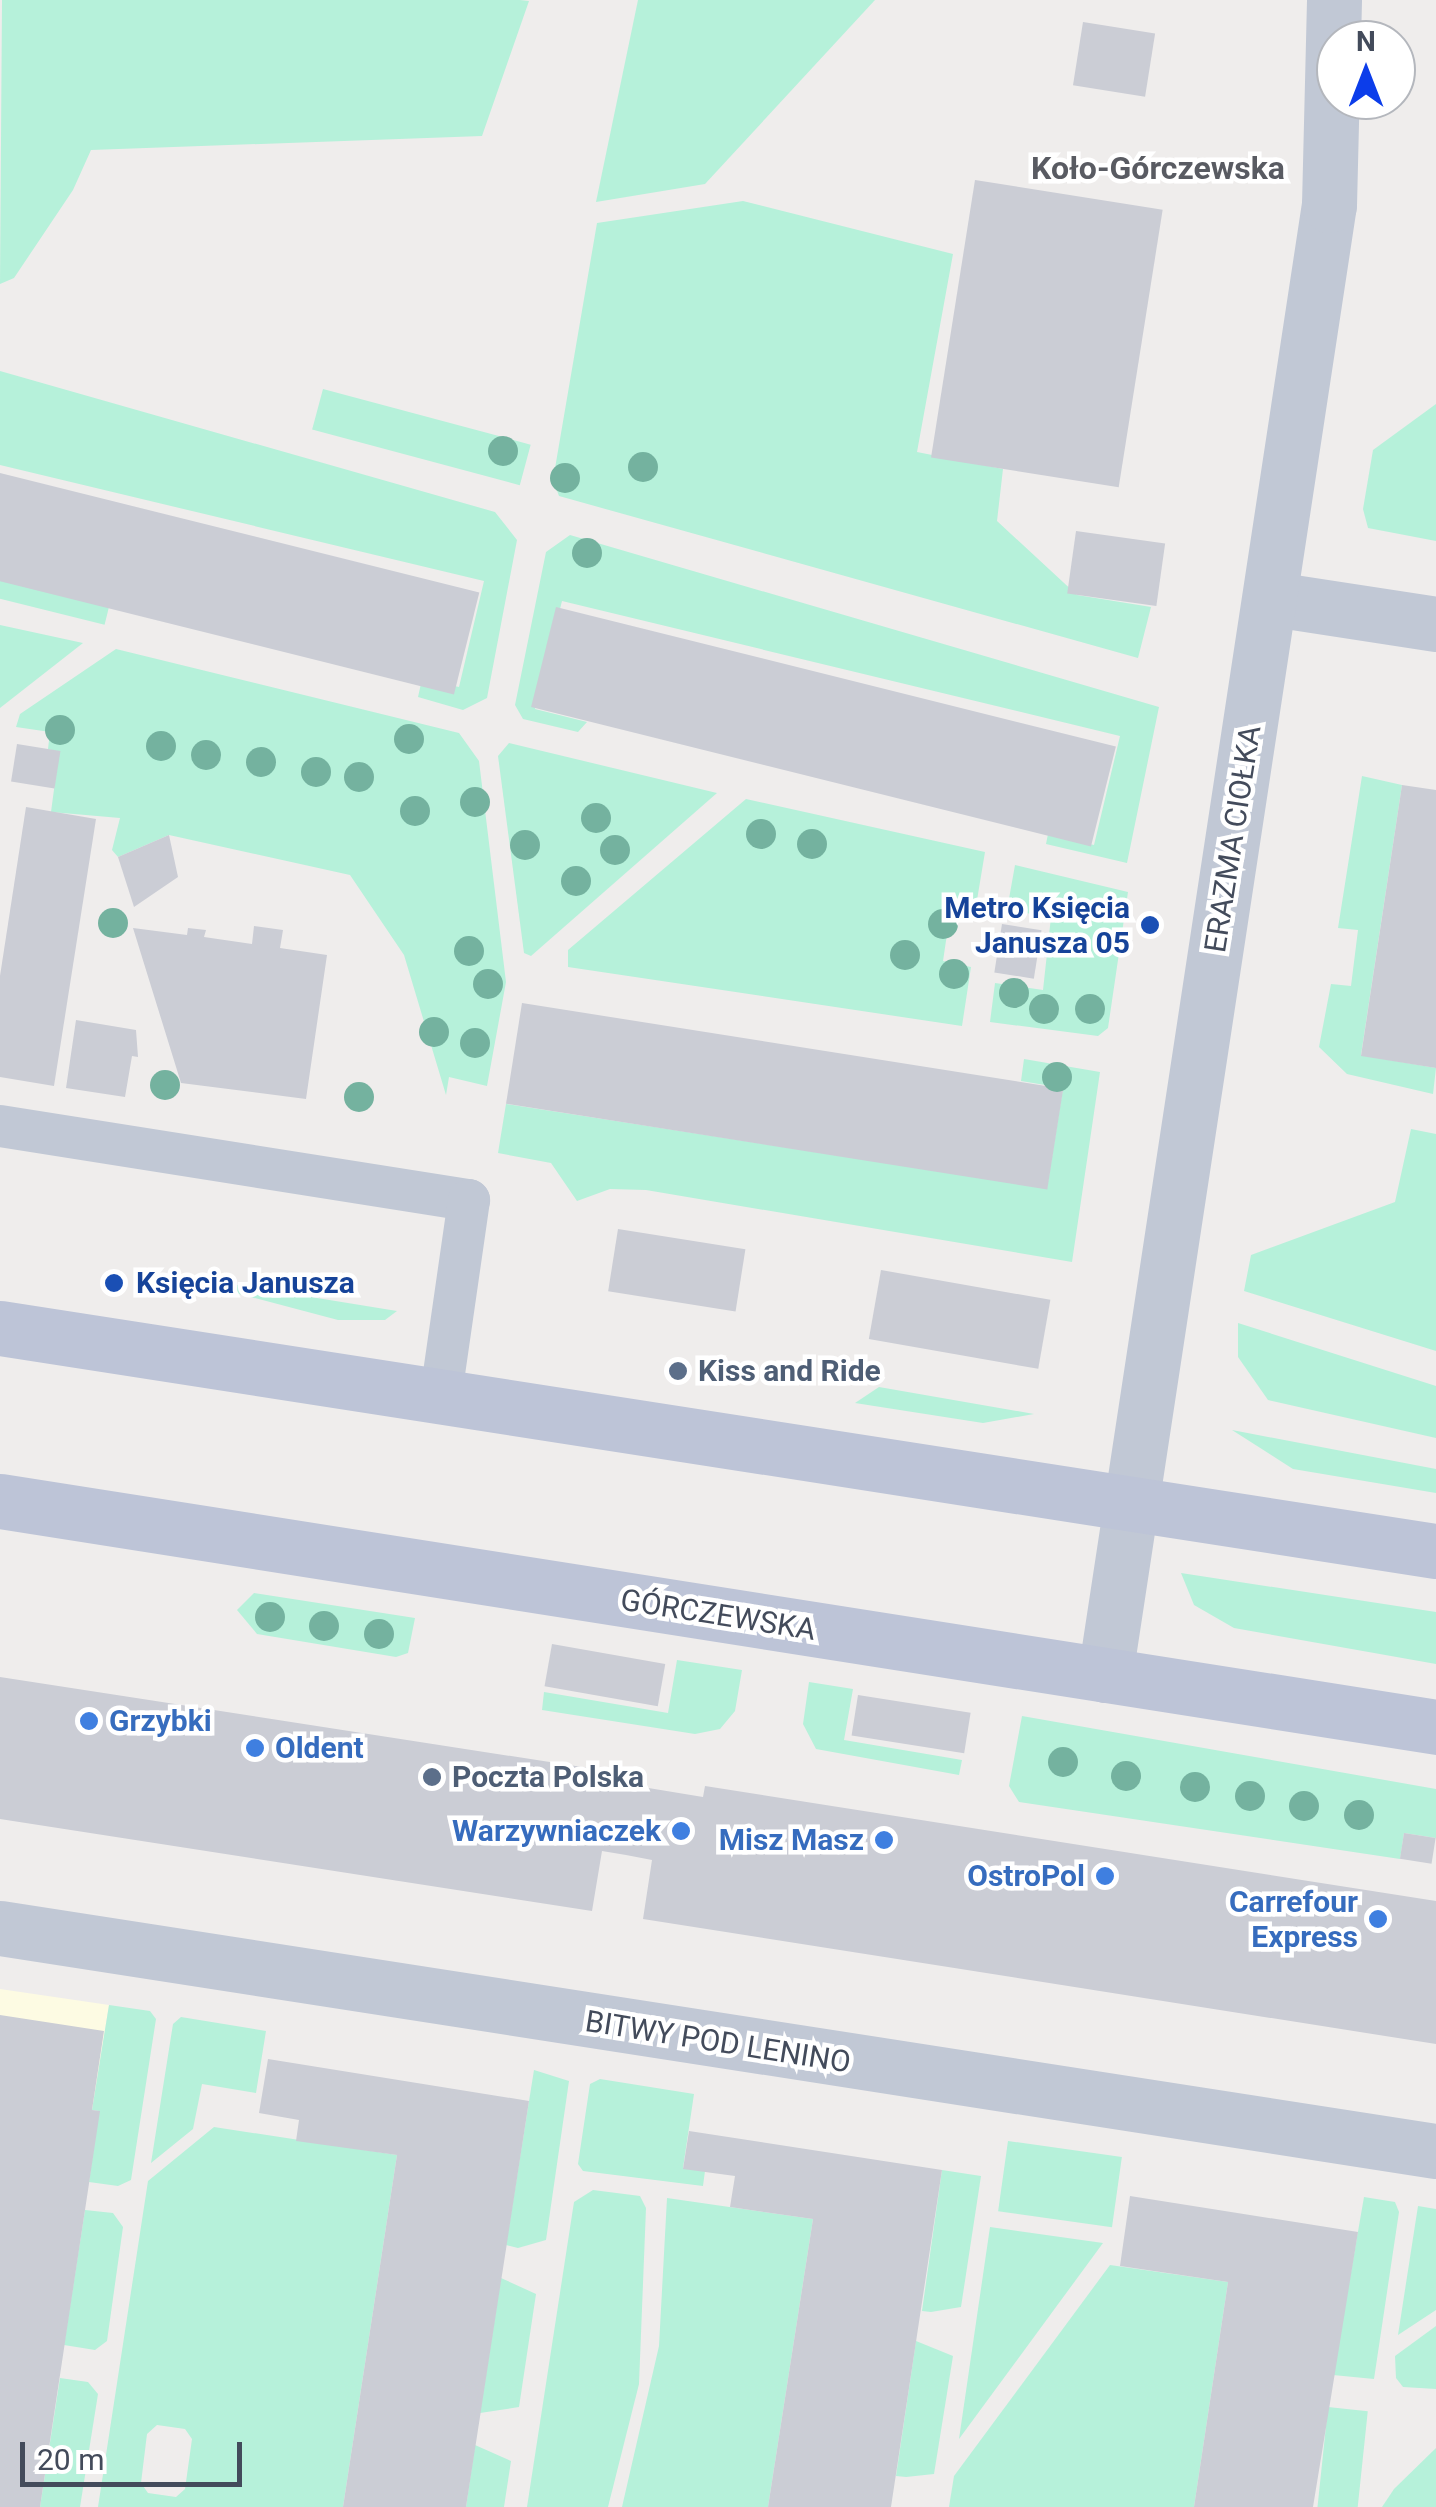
<!DOCTYPE html>
<meta charset="utf-8">
<style>
body{margin:0}
#map{position:relative;width:1436px;height:2507px;overflow:hidden;background:#efedec;font-family:Roboto,sans-serif}
div>[style]{position:absolute}
[style*='--x']{left:calc(var(--x)*1px);top:calc(var(--y)*1px);width:calc(var(--w)*1px);rotate:calc(var(--a)*1deg)}
.commercial>*{inset:0;background:#fdfbe3}
.green>*{inset:0;background:#b6f1da;transform-origin:0 0}
.building>*{inset:0;background:#cbcdd5;transform-origin:0 0}
.lane>*{height:42px;margin:-21px;padding:0 21px;transform-origin:21px;border-radius:21px;background:#c1c8d5}
.street>*{height:55px;margin:-27.5px;padding:0 27.5px;transform-origin:27.5px;border-radius:27.5px;background:#c1c8d5}
.secondary>*{height:55px;margin:-27.5px;padding:0 27.5px;transform-origin:27.5px;border-radius:27.5px;background:#bdc4d7}
.trees>*{width:30px;height:30px;margin:-15px;border-radius:50%;background:#74b29f}
.dots>*{width:28px;height:28px;translate:-50% -50%;box-sizing:border-box;border:5px solid #fff;border-radius:50%}
span{translate:-50% -50%;white-space:nowrap;text-align:center;line-height:1.15;-webkit-text-stroke:9px #fff;paint-order:stroke}
.street-label{font-size:30px;color:#434b5b}
.transit-label{font-size:30px;color:#164399;font-weight:700}
.right{translate:-100% -50%;text-align:right}
.left{translate:0 -50%;text-align:left}
.service-label{font-size:30px;color:#4e5e75;font-weight:700}
.shop-label{font-size:30px;color:#366cbe;font-weight:700}
.neighbourhood-label{font-size:32px;color:#595b62;font-weight:700}
.north{position:absolute;left:1316px;top:20px;width:100px;height:100px;box-sizing:border-box;background:#fff;border:2px solid #b4b7bd;border-radius:50%;rotate:0deg;font-size:28px;font-weight:700;line-height:40px;text-align:center;color:#434b5b}
.north::after{content:'';display:block;margin:auto;width:35px;height:45px;background:#0c3dea;clip-path:polygon(50% 0,100% 100%,50% 72%,0 100%)}
.scale{position:absolute;left:20px;top:2442px;width:222px;height:45px;box-sizing:border-box;border:5px solid #434b5b;border-top:0;padding-left:12px;font-size:30px;line-height:35px;white-space:nowrap;color:#434b5b;-webkit-text-stroke:8px #fff;paint-order:stroke}
</style>
<div id="map">
<div class="commercial">
<div style="clip-path:polygon(0 1989px,109px 2005px,92px 2110px,0 2095px)"></div>
</div>
<div class="green">
<div style="clip-path:polygon(2px 0,520px 0,529px 1px,482px 136px,91px 150px,73px 190px,14px 278px,0 284px)"></div>
<div style="clip-path:polygon(638px 0,875px 0,705px 184px,596px 202px)"></div>
<div style="clip-path:polygon(743px 201px,953px 254px,917px 452px,1003px 469px,997px 521px,1077px 595px,1151px 607px,1138px 658px,559px 496px,553px 480px,597px 223px)"></div>
<div style="clip-path:polygon(0 371px,495px 512px,517px 540px,487px 698px,463px 710px,418px 697px,422px 679px,459px 687px,484px 581px,0 465px)"></div>
<div style="left:323px;top:389px;width:215px;height:42px;rotate:15deg"></div>
<div style="clip-path:polygon(1436px 404px,1436px 541px,1368px 528px,1363px 509px,1373px 450px)"></div>
<div style="clip-path:polygon(570px 535px,1159px 707px,1127px 863px,1046px 844px,1048px 834px,1094px 845px,1120px 736px,562px 601px,535px 709px,587px 722px,578px 732px,523px 719px,515px 705px,546px 552px)"></div>
<div style="left:0;top:577px;width:113px;height:21px;rotate:14deg"></div>
<div style="clip-path:polygon(0 625px,83px 643px,0 708px)"></div>
<div style="clip-path:polygon(116px 649px,459px 733px,479px 761px,506px 982px,487px 1086px,449px 1077px,446px 1095px,404px 955px,350px 875px,169px 835px,118px 857px,112px 850px,120px 818px,51px 812px,59px 752px,48px 749px,50px 732px,16px 727px,20px 714px)"></div>
<div style="clip-path:polygon(509px 743px,717px 793px,531px 956px,524px 953px,498px 756px)"></div>
<div style="clip-path:polygon(1362px 776px,1402px 785px,1361px 1055px,1436px 1068px,1433px 1094px,1347px 1074px,1319px 1047px,1331px 984px,1351px 986px,1358px 930px,1338px 928px)"></div>
<div style="clip-path:polygon(746px 799px,985px 852px,974px 918px,950px 914px,943px 961px,971px 967px,962px 1026px,568px 967px,568px 950px)"></div>
<div style="clip-path:polygon(1015px 865px,1128px 892px,1108px 1028px,1098px 1036px,990px 1022px,995px 983px,1043px 990px,1051px 917px,1007px 910px)"></div>
<div style="clip-path:polygon(1024px 1059px,1100px 1072px,1072px 1262px,646px 1190px,610px 1189px,577px 1201px,551px 1163px,498px 1153px,506px 1104px,1047px 1188px,1063px 1088px,1021px 1081px)"></div>
<div style="clip-path:polygon(1411px 1129px,1436px 1134px,1436px 1351px,1244px 1291px,1251px 1255px,1395px 1202px)"></div>
<div style="clip-path:polygon(237px 1285px,397px 1311px,385px 1320px,338px 1320px,228px 1291px)"></div>
<div style="clip-path:polygon(1238px 1323px,1436px 1386px,1436px 1438px,1268px 1400px,1238px 1357px)"></div>
<div style="clip-path:polygon(879px 1387px,1034px 1414px,983px 1423px,855px 1403px)"></div>
<div style="clip-path:polygon(1232px 1430px,1436px 1469px,1436px 1493px,1293px 1469px)"></div>
<div style="clip-path:polygon(1181px 1573px,1436px 1612px,1436px 1664px,1234px 1628px,1194px 1605px)"></div>
<div style="clip-path:polygon(254px 1593px,415px 1618px,408px 1653px,396px 1657px,257px 1634px,237px 1610px)"></div>
<div style="clip-path:polygon(677px 1660px,742px 1670px,735px 1711px,720px 1729px,695px 1734px,542px 1710px,544px 1692px,668px 1713px)"></div>
<div style="clip-path:polygon(809px 1682px,853px 1689px,844px 1740px,962px 1760px,959px 1775px,816px 1749px,803px 1724px)"></div>
<div style="clip-path:polygon(1022px 1716px,1436px 1789px,1436px 1838px,1404px 1833px,1400px 1859px,1019px 1802px,1009px 1786px)"></div>
<div style="clip-path:polygon(109px 2005px,150px 2011px,156px 2019px,131px 2180px,118px 2186px,89px 2182px,99px 2111px,92px 2110px)"></div>
<div style="clip-path:polygon(181px 2017px,266px 2031px,256px 2093px,202px 2084px,193px 2129px,151px 2163px,173px 2024px)"></div>
<div style="clip-path:polygon(534px 2070px,569px 2081px,546px 2240px,518px 2248px,506px 2245px)"></div>
<div style="clip-path:polygon(600px 2079px,694px 2094px,683px 2168px,705px 2171px,703px 2186px,583px 2171px,578px 2164px,590px 2084px)"></div>
<div style="clip-path:polygon(evenodd,214px 2127px,397px 2155px,343px 2507px,98px 2507px,148px 2181px,214px 2127px,157px 2425px,185px 2429px,192px 2439px,185px 2489px,176px 2497px,148px 2493px,141px 2483px,147px 2434px,157px 2425px)"></div>
<div style="left:1008px;top:2141px;width:115px;height:71px;rotate:8deg"></div>
<div style="clip-path:polygon(942px 2170px,981px 2176px,961px 2307px,931px 2312px,922px 2311px)"></div>
<div style="clip-path:polygon(593px 2190px,640px 2196px,646px 2208px,639px 2384px,608px 2507px,527px 2507px,574px 2202px)"></div>
<div style="clip-path:polygon(1364px 2197px,1395px 2202px,1399px 2212px,1374px 2379px,1333px 2375px)"></div>
<div style="clip-path:polygon(667px 2198px,813px 2219px,768px 2507px,622px 2507px,659px 2346px)"></div>
<div style="clip-path:polygon(1418px 2206px,1436px 2209px,1436px 2310px,1398px 2335px)"></div>
<div style="clip-path:polygon(85px 2210px,113px 2213px,123px 2227px,107px 2341px,95px 2350px,64px 2345px)"></div>
<div style="clip-path:polygon(990px 2227px,1103px 2243px,959px 2439px)"></div>
<div style="clip-path:polygon(1110px 2265px,1228px 2282px,1194px 2507px,949px 2507px,954px 2476px)"></div>
<div style="clip-path:polygon(501px 2278px,536px 2294px,519px 2407px,480px 2413px)"></div>
<div style="clip-path:polygon(1436px 2326px,1436px 2389px,1403px 2387px,1396px 2378px,1395px 2356px)"></div>
<div style="clip-path:polygon(916px 2341px,953px 2356px,934px 2474px,906px 2477px,896px 2476px)"></div>
<div style="clip-path:polygon(60px 2378px,88px 2382px,98px 2394px,80px 2507px,40px 2507px)"></div>
<div style="left:1328px;top:2407px;width:40px;height:101px;rotate:6deg"></div>
<div style="clip-path:polygon(475px 2445px,511px 2461px,504px 2507px,466px 2507px)"></div>
<div style="clip-path:polygon(1436px 2448px,1436px 2507px,1382px 2507px,1394px 2489px)"></div>
</div>
<div class="building">
<div style="left:1083px;top:22px;width:73px;height:64px;rotate:9deg"></div>
<div style="left:975px;top:180px;width:190px;height:281px;rotate:9deg"></div>
<div style="left:0;top:473px;width:494px;height:105px;rotate:14deg"></div>
<div style="left:1076px;top:531px;width:90px;height:63px;rotate:8deg"></div>
<div style="left:556px;top:607px;width:577px;height:103px;rotate:14deg"></div>
<div style="left:17px;top:744px;width:44px;height:38px;rotate:9deg"></div>
<div style="clip-path:polygon(1402px 785px,1436px 790px,1436px 1068px,1361px 1056px)"></div>
<div style="clip-path:polygon(26px 807px,96px 819px,54px 1086px,0 1077px,0 976px)"></div>
<div style="clip-path:polygon(169px 835px,178px 877px,134px 907px,118px 857px)"></div>
<div style="left:1002px;top:924px;width:40px;height:49px;rotate:9deg"></div>
<div style="clip-path:polygon(254px 926px,283px 930px,280px 948px,327px 955px,306px 1099px,181px 1083px,133px 928px,187px 935px,188px 928px,206px 930px,204px 937px,252px 944px)"></div>
<div style="left:522px;top:1003px;width:548px;height:102px;rotate:9deg"></div>
<div style="clip-path:polygon(76px 1020px,136px 1030px,138px 1057px,132px 1056px,125px 1097px,66px 1088px)"></div>
<div style="left:618px;top:1229px;width:129px;height:63px;rotate:9deg"></div>
<div style="left:881px;top:1270px;width:172px;height:70px;rotate:10deg"></div>
<div style="left:552px;top:1644px;width:115px;height:43px;rotate:10deg"></div>
<div style="clip-path:polygon(0 1677px,614px 1772px,612px 1782px,703px 1797px,705px 1786px,1436px 1901px,1436px 2044px,643px 1919px,652px 1860px,626px 1855px,602px 1851px,592px 1911px,0 1819px)"></div>
<div style="left:858px;top:1695px;width:114px;height:41px;rotate:9deg"></div>
<div style="left:1404px;top:1833px;width:32px;height:26px;rotate:9deg"></div>
<div style="clip-path:polygon(0 2015px,104px 2031px,92px 2110px,100px 2111px,40px 2507px,0 2507px)"></div>
<div style="clip-path:polygon(268px 2059px,529px 2101px,466px 2507px,343px 2507px,397px 2155px,296px 2141px,299px 2120px,259px 2113px)"></div>
<div style="clip-path:polygon(689px 2131px,942px 2170px,891px 2507px,768px 2507px,813px 2219px,730px 2207px,735px 2176px,683px 2169px)"></div>
<div style="clip-path:polygon(1130px 2196px,1358px 2232px,1313px 2507px,1194px 2507px,1228px 2282px,1120px 2266px)"></div>
</div>
<div class="lane">
<div style="--x:0;--y:1126;--w:475;--a:9"></div>
<div style="--x:469;--y:1200;--w:196;--a:98.2"></div>
</div>
<div class="street">
<div style="--x:1273;--y:599;--w:165;--a:8.7"></div>
<div style="--x:1105;--y:1675;--w:1487;--a:-81.34"></div>
<div style="--x:1329;--y:205;--w:205;--a:-88.6"></div>
<div style="--x:0;--y:1928;--w:1453;--a:8.83"></div>
</div>
<div class="secondary">
<div style="--x:0;--y:1328;--w:1453;--a:8.83"></div>
<div style="--x:0;--y:1501;--w:1454;--a:8.94"></div>
</div>
<div class="trees">
<div style="left:503px;top:451px"></div>
<div style="left:643px;top:467px"></div>
<div style="left:565px;top:478px"></div>
<div style="left:587px;top:553px"></div>
<div style="left:60px;top:730px"></div>
<div style="left:409px;top:739px"></div>
<div style="left:161px;top:746px"></div>
<div style="left:206px;top:755px"></div>
<div style="left:261px;top:762px"></div>
<div style="left:316px;top:772px"></div>
<div style="left:359px;top:777px"></div>
<div style="left:475px;top:802px"></div>
<div style="left:415px;top:811px"></div>
<div style="left:596px;top:818px"></div>
<div style="left:761px;top:834px"></div>
<div style="left:812px;top:844px"></div>
<div style="left:525px;top:845px"></div>
<div style="left:615px;top:850px"></div>
<div style="left:576px;top:881px"></div>
<div style="left:113px;top:923px"></div>
<div style="left:943px;top:924px"></div>
<div style="left:469px;top:951px"></div>
<div style="left:905px;top:955px"></div>
<div style="left:954px;top:974px"></div>
<div style="left:488px;top:984px"></div>
<div style="left:1014px;top:993px"></div>
<div style="left:1044px;top:1009px"></div>
<div style="left:1090px;top:1009px"></div>
<div style="left:434px;top:1032px"></div>
<div style="left:475px;top:1043px"></div>
<div style="left:1057px;top:1077px"></div>
<div style="left:165px;top:1085px"></div>
<div style="left:359px;top:1097px"></div>
<div style="left:270px;top:1617px"></div>
<div style="left:324px;top:1626px"></div>
<div style="left:379px;top:1634px"></div>
<div style="left:1063px;top:1762px"></div>
<div style="left:1126px;top:1776px"></div>
<div style="left:1195px;top:1787px"></div>
<div style="left:1250px;top:1796px"></div>
<div style="left:1304px;top:1806px"></div>
<div style="left:1359px;top:1815px"></div>
</div>
<div class="dots">
<div style="left:1150px;top:925px;background:#1a4fb4"></div>
<div style="left:114px;top:1283px;background:#1a4fb4"></div>
<div style="left:678px;top:1371px;background:#5c6f8a"></div>
<div style="left:89px;top:1721px;background:#3f7fe0"></div>
<div style="left:255px;top:1748px;background:#3f7fe0"></div>
<div style="left:432px;top:1777px;background:#5c6f8a"></div>
<div style="left:681px;top:1831px;background:#3f7fe0"></div>
<div style="left:884px;top:1840px;background:#3f7fe0"></div>
<div style="left:1105px;top:1876px;background:#3f7fe0"></div>
<div style="left:1378px;top:1919px;background:#3f7fe0"></div>
</div>
<div class="street-label">
<span style="left:1233px;top:839px;rotate:-81deg">ERAZMA CIOŁKA</span>
<span style="left:718px;top:1615px;rotate:9deg">GÓRCZEWSKA</span>
<span style="left:718px;top:2042px;rotate:9deg">BITWY POD LENINO</span>
</div>
<div class="transit-label">
<span class="right" style="left:1130px;top:925px">Metro Księcia<br>Janusza 05</span>
<span class="left" style="left:136px;top:1283px">Księcia Janusza</span>
</div>
<div class="service-label">
<span class="left" style="left:698px;top:1371px">Kiss and Ride</span>
<span class="left" style="left:452px;top:1777px">Poczta Polska</span>
</div>
<div class="shop-label">
<span class="left" style="left:109px;top:1721px">Grzybki</span>
<span class="left" style="left:275px;top:1748px">Oldent</span>
<span class="right" style="left:661px;top:1831px">Warzywniaczek</span>
<span class="right" style="left:864px;top:1840px">Misz Masz</span>
<span class="right" style="left:1085px;top:1876px">OstroPol</span>
<span class="right" style="left:1358px;top:1919px">Carrefour<br>Express</span>
</div>
<div class="neighbourhood-label">
<span style="left:1158px;top:168px">Koło-Górczewska</span>
</div>
<div class="north">N</div>
<div class="scale">20 m</div>
</div>
